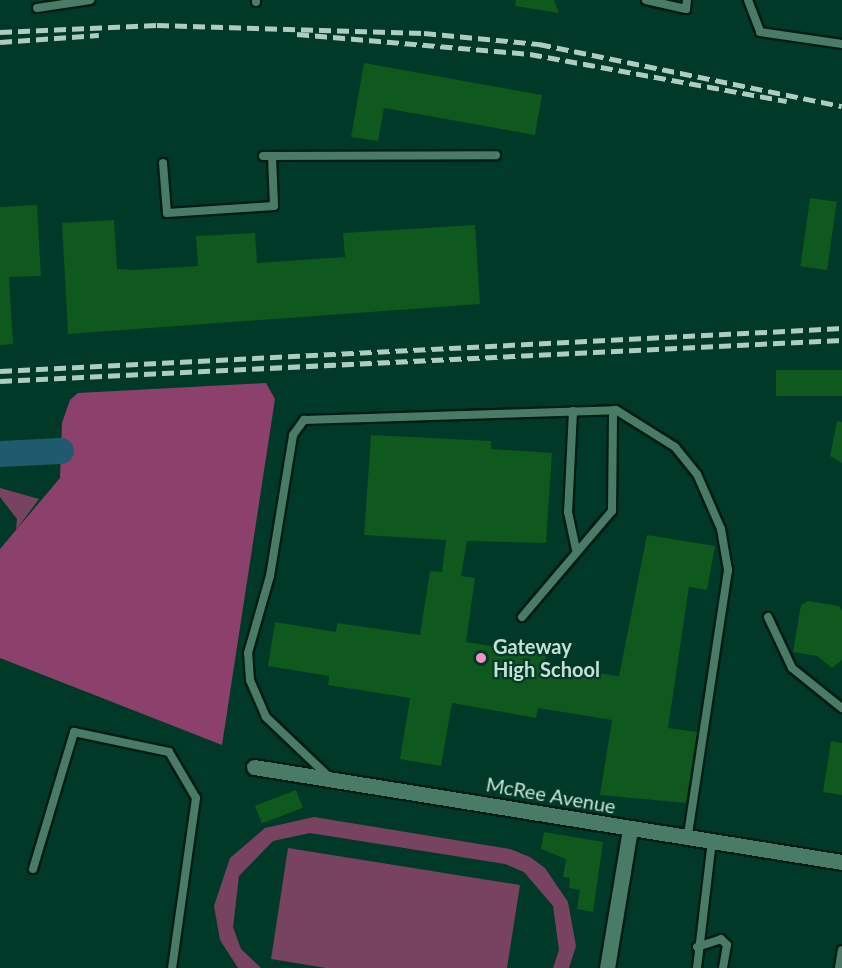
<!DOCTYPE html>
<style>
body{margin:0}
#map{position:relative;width:842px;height:968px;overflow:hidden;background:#003927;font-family:Lato,sans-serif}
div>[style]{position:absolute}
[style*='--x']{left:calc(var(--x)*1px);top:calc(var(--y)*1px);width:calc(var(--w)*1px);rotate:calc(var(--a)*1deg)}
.green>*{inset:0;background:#784361}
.forest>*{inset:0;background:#8b416c}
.river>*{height:26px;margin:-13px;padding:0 13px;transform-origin:13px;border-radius:13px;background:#205a6f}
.building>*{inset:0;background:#0f591f;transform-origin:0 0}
.roads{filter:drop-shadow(2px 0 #021c13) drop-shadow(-2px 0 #021c13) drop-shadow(0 2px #021c13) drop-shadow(0 -2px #021c13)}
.lane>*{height:8px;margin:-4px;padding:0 4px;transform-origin:4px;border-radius:4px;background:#497c67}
.street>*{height:15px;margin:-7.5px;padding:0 7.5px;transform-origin:7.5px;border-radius:7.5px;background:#497c67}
.rail>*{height:4.5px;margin-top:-2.25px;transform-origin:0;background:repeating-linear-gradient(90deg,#aeccbf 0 12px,transparent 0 18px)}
.dots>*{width:16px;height:16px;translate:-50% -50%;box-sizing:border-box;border:3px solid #003927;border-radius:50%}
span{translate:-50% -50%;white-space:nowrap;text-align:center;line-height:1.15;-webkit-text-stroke:4.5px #003927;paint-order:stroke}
.poi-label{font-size:20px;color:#c7e2d5;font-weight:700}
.left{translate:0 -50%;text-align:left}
.street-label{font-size:20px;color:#c7e2d5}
</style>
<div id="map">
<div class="green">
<div style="clip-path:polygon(0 488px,39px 499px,16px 530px,17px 519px,0 497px)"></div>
<div style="clip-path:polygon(314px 817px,510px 849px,530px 857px,545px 868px,568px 902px,576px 946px,569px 968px,553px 968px,559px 950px,553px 906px,524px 872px,505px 864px,310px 833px,273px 841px,239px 876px,233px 927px,241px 949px,261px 968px,238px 968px,220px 940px,214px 906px,230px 858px,265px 828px)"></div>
<div style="clip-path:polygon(288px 848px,520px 885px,507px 968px,326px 968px,271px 959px)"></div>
</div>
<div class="forest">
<div style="clip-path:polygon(266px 383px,275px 399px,222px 745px,0 658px,0 549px,60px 478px,62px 423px,70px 400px,78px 393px)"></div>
</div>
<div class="river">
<div style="--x:0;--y:454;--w:61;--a:-2.8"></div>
</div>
<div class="building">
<div style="clip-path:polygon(516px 0,554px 0,559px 13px,515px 6px)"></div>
<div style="clip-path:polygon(364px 63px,542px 95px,535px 135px,384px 108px,378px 141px,351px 137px)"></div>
<div style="left:810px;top:198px;width:27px;height:69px;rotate:8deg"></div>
<div style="clip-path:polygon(37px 205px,41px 276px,9px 277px,13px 344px,0 345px,0 207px)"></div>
<div style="clip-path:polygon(114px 220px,117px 269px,133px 270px,198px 266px,196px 236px,255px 233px,257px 263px,345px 257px,343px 233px,475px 225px,480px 304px,68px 334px,62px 223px)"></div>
<div style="left:776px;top:370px;width:66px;height:26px"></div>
<div style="clip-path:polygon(837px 421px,842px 422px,842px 463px,830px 456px)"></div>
<div style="clip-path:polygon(371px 435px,491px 441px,491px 449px,552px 453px,546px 543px,467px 541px,461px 576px,475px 578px,466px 642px,546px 655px,544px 666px,619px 676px,647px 535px,715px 546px,707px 590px,689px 587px,668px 728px,697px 732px,686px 803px,600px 795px,612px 720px,538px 708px,536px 718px,452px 703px,441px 766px,400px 759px,410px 698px,328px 685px,329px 676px,268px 666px,275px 622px,336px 632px,337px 623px,420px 635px,430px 571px,442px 572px,446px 540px,364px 535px)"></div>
<div style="clip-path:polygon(808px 601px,839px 606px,842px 611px,842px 660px,832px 668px,817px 656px,793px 652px,801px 605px)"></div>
<div style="clip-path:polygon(831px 741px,842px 743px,842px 795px,823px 792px)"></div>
<div style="left:296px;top:790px;width:19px;height:44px;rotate:69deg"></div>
<div style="clip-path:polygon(544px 832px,603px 842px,593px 912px,577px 909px,580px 890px,569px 888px,570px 878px,563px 877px,566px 859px,541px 849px)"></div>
</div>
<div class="roads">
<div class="lane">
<div style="--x:256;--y:0;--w:2;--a:90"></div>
<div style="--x:646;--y:0;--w:41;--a:12.7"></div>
<div style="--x:686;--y:9;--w:9;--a:-84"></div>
<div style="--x:748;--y:0;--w:34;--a:69"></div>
<div style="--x:760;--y:32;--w:83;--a:8.3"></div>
<div style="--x:37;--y:8;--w:54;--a:-8.6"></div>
<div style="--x:263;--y:156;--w:233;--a:-0.2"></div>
<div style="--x:163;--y:163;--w:50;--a:85.4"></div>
<div style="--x:167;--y:213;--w:107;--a:-3.7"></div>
<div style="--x:274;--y:206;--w:50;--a:-92.3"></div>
<div style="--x:573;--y:411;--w:101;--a:92.8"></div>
<div style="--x:568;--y:512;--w:38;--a:78"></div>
<div style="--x:522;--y:617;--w:139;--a:-49.7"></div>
<div style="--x:612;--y:511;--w:101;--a:-89.4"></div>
<div style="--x:768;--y:617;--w:56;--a:64.8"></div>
<div style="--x:792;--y:668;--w:64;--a:38.7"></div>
<div style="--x:329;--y:777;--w:87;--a:-136.4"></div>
<div style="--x:266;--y:717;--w:40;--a:-113.4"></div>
<div style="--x:250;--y:680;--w:27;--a:-94"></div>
<div style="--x:248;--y:653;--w:80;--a:-74.1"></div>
<div style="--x:270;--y:576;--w:143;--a:-80.7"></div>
<div style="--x:293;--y:435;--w:19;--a:-54"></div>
<div style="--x:304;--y:420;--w:312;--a:-1.8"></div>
<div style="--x:616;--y:410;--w:70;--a:32.1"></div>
<div style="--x:675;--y:447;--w:35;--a:51"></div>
<div style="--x:697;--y:474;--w:60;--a:66.4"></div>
<div style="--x:721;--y:529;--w:42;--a:80.3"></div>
<div style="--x:728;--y:570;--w:269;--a:98.6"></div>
<div style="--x:33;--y:869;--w:143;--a:-73.3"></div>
<div style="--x:74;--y:732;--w:97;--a:11.9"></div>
<div style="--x:169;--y:752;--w:53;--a:59.6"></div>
<div style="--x:196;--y:798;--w:172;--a:98"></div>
<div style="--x:697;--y:947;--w:25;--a:-18"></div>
<div style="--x:721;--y:939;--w:8;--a:45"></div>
<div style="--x:727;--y:945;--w:23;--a:100"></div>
<div style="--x:697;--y:968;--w:129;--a:-83.3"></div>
<div style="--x:839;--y:968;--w:18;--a:-81"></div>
</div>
<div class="street">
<div style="--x:254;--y:767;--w:596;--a:9.18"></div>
<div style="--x:607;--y:968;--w:141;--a:-80.6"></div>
</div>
</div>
<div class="rail">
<div style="--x:0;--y:32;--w:157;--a:-2.6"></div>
<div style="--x:157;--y:25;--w:267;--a:1.7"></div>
<div style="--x:424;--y:33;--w:116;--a:5.5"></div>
<div style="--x:539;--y:44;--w:309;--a:11.6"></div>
<div style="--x:297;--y:34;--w:234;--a:4.9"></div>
<div style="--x:530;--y:54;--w:261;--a:10.4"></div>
<div style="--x:0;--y:42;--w:99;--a:-4"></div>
<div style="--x:0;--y:371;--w:843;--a:-2.92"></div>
<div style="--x:0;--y:381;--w:843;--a:-2.79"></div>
</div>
<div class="dots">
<div style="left:481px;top:658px;background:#f890ca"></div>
</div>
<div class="poi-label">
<span class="left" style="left:493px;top:658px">Gateway<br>High School</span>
</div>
<div class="street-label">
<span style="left:551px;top:795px;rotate:10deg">McRee Avenue</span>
</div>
</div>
